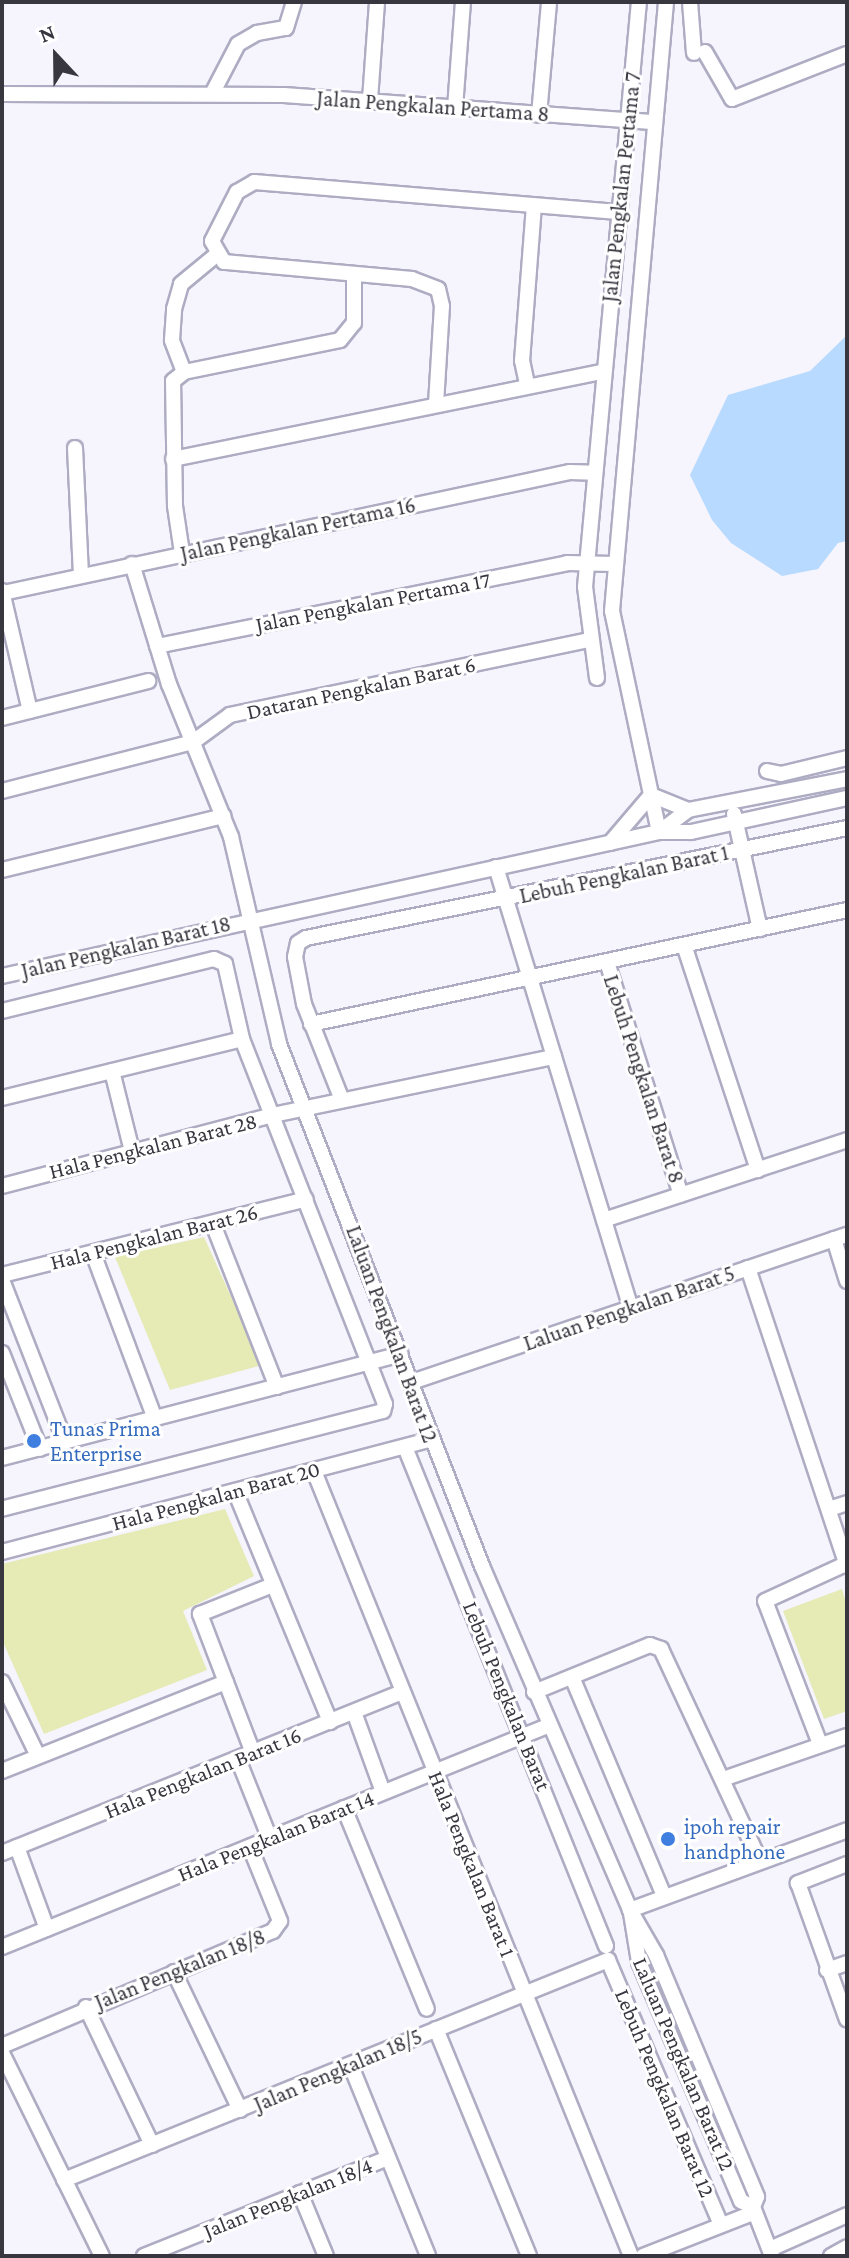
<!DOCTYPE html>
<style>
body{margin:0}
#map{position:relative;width:849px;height:2258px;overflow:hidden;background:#f6f5fe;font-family:"Crimson Pro",serif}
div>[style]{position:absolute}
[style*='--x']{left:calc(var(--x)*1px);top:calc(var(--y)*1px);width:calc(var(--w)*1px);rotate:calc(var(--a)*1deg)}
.green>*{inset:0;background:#e6eab5}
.water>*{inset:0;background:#b8dafe}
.roads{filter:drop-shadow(2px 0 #aeacc2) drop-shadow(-2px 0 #aeacc2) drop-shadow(0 2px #aeacc2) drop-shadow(0 -2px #aeacc2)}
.minor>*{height:14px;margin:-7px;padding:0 7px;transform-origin:7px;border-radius:7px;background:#fff}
.dots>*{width:22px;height:22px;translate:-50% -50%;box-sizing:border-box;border:4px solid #fff;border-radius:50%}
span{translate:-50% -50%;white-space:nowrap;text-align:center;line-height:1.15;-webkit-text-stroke:6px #fff;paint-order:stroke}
.street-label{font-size:22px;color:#383740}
.shop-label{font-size:22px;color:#366cbe}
.left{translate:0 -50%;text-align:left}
.frame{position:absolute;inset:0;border:4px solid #383740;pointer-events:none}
.north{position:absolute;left:16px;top:16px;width:80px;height:80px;-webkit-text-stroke:6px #fff;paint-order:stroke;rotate:338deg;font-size:22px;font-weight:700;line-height:32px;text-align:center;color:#383740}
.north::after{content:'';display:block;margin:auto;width:28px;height:36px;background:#383740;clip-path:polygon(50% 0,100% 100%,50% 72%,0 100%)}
</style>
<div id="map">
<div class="green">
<div style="clip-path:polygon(204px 1237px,262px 1365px,170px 1390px,115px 1257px)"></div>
<div style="clip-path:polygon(225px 1509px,254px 1576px,183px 1611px,207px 1670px,44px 1734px,2px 1640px,2px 1564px)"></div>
<div style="clip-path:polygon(842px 1589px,847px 1606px,847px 1711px,824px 1719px,783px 1611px)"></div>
</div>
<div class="water">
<div style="clip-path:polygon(847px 335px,847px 541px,838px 543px,818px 569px,782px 576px,731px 543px,712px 520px,690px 475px,728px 395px,810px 371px)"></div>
</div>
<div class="roads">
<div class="minor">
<div style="--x:690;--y:2;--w:51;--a:85.5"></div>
<div style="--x:705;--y:52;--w:54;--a:60.1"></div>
<div style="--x:732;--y:99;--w:123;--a:-21.4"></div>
<div style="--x:2;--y:94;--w:282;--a:0.2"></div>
<div style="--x:284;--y:95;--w:372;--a:4.2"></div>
<div style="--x:212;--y:94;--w:56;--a:-62.5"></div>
<div style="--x:238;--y:44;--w:22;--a:-30"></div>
<div style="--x:257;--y:33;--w:29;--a:-10"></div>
<div style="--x:286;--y:28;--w:27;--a:-73"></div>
<div style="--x:370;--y:100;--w:98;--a:-85.9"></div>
<div style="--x:455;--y:108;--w:106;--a:-85.7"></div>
<div style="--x:539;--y:115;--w:113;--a:-84.9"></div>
<div style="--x:184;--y:372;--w:34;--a:-111"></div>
<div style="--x:172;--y:340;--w:31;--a:-86"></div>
<div style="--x:174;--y:309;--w:26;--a:-74"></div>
<div style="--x:181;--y:284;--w:45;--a:-39.6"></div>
<div style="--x:527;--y:384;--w:24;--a:-102"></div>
<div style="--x:522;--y:361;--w:156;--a:-85.6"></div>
<div style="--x:436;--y:404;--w:98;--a:-86.5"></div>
<div style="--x:442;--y:306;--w:17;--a:-103"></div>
<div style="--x:438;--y:289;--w:28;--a:-159"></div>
<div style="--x:412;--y:279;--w:189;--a:-174.8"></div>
<div style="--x:224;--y:262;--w:24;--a:-120"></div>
<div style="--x:212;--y:241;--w:55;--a:-63"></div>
<div style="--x:237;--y:192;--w:20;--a:-30"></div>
<div style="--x:254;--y:182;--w:365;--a:4.7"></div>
<div style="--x:75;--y:448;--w:125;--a:87.3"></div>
<div style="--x:173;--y:459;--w:438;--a:-11.5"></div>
<div style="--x:182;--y:553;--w:48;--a:-98.5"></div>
<div style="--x:175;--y:506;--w:125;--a:-90.9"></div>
<div style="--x:173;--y:381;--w:14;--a:-39"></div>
<div style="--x:184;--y:372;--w:159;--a:-11.6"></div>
<div style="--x:340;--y:340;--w:22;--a:-51"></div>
<div style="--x:354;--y:323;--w:45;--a:-90"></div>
<div style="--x:132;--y:564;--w:126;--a:72.9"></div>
<div style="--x:169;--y:684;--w:165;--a:67.9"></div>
<div style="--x:231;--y:837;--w:212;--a:76.9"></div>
<div style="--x:279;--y:1044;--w:560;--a:68.75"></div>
<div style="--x:482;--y:1566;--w:374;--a:66.7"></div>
<div style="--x:630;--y:1910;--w:52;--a:60"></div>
<div style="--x:656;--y:1955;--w:262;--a:67.3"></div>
<div style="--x:757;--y:2197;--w:11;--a:112"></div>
<div style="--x:2;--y:591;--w:123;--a:76.9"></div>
<div style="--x:3;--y:593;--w:580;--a:-12.05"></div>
<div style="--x:570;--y:472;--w:24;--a:2"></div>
<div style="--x:157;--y:646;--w:418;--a:-11.4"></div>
<div style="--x:567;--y:563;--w:47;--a:1.2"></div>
<div style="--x:597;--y:678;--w:92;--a:-97.5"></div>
<div style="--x:585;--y:587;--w:587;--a:-84.73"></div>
<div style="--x:2;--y:718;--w:151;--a:-14.2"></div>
<div style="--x:767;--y:771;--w:14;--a:12"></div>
<div style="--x:781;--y:774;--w:68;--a:-13.6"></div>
<div style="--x:2;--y:791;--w:197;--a:-14.4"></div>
<div style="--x:193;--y:742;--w:46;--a:-36.1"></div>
<div style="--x:230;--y:715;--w:367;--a:-11.8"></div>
<div style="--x:651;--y:795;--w:40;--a:22"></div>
<div style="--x:734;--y:814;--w:118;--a:77.3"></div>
<div style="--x:659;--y:832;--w:226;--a:-102"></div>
<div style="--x:612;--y:611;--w:611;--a:-84.93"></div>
<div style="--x:659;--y:832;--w:36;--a:-37"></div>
<div style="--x:688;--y:810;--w:162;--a:-11"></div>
<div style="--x:610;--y:843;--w:63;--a:-49.5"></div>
<div style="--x:496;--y:867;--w:461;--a:73"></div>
<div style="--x:2;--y:870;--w:228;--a:-13.7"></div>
<div style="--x:684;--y:945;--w:237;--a:71.8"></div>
<div style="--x:607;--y:962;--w:244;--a:72.4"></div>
<div style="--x:2;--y:976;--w:673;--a:-12.36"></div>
<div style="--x:659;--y:832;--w:32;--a:0"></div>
<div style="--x:691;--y:832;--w:160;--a:-12.3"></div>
<div style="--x:2;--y:1011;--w:218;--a:-13.8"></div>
<div style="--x:214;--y:959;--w:12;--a:24"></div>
<div style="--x:225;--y:964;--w:77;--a:77.2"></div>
<div style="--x:242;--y:1039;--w:392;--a:68.6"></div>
<div style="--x:385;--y:1404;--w:7;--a:106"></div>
<div style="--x:383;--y:1411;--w:393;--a:165.6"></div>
<div style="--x:311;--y:1024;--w:548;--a:-12.01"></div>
<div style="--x:112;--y:1071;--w:82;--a:76"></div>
<div style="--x:2;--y:1098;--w:247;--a:-13.8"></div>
<div style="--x:342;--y:1100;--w:103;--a:-111.6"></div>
<div style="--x:304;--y:1004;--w:48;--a:-100.8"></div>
<div style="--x:295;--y:957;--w:14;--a:-78"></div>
<div style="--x:298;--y:943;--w:9;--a:-32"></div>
<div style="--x:306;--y:938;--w:552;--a:-11.49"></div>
<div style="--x:2;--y:1186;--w:280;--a:-14.7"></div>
<div style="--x:273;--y:1115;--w:287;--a:-11.7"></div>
<div style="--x:604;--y:1220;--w:256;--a:-18.2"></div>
<div style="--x:213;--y:1224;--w:175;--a:68.6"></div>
<div style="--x:834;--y:1239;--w:44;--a:72.8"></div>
<div style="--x:93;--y:1253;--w:177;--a:69.5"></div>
<div style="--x:748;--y:1268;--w:314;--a:71.6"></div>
<div style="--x:2;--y:1275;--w:313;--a:-14"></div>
<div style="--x:2;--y:1280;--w:174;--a:68.7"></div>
<div style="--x:2;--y:1353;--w:103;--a:68.4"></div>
<div style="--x:412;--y:1382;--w:459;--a:-18.7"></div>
<div style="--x:405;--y:1447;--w:538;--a:68.06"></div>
<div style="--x:2;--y:1458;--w:412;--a:-14.6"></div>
<div style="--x:314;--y:1471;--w:847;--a:68.01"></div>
<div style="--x:235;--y:1491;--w:250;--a:67.6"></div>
<div style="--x:829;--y:1509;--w:19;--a:-18"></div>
<div style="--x:2;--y:1552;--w:442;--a:-14.7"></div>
<div style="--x:572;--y:1677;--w:238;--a:67.2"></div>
<div style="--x:2;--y:1682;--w:82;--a:64.1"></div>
<div style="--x:534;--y:1692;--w:125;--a:-22.1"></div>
<div style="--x:650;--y:1645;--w:12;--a:20"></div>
<div style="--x:661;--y:1649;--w:232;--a:65"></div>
<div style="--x:354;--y:1712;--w:85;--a:70.1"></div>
<div style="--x:820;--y:1744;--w:153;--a:-111"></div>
<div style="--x:765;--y:1601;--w:89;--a:-24.6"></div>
<div style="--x:253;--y:1753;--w:149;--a:-110.9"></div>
<div style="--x:200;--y:1614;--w:79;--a:-21.7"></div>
<div style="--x:238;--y:1759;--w:86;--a:68.2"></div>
<div style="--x:2;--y:1771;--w:241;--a:-21.7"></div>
<div style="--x:723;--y:1779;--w:131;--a:-19.1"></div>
<div style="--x:344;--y:1808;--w:217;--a:67.6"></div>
<div style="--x:17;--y:1847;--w:87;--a:69.9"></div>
<div style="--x:2;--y:1853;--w:432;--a:-21.9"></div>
<div style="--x:847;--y:1864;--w:53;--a:158.8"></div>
<div style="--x:798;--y:1883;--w:145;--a:70.3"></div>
<div style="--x:630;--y:1910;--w:231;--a:-20.2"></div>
<div style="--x:631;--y:1913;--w:50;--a:80.7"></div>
<div style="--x:639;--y:1962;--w:260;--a:66.9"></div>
<div style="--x:741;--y:2201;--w:13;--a:27"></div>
<div style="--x:753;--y:2207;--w:53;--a:68.8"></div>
<div style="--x:2;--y:1947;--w:591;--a:-22.05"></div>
<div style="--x:827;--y:1970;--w:21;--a:-19"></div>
<div style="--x:174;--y:1972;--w:153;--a:64.4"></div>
<div style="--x:86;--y:2007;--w:153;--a:64.4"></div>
<div style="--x:436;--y:2029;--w:245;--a:67.7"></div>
<div style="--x:2;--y:2046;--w:294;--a:-23"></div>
<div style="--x:273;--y:1931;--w:12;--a:-55"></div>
<div style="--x:280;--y:1921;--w:80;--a:-112.1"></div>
<div style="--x:2;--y:2053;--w:226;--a:63.8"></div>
<div style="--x:351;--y:2066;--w:205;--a:67.9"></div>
<div style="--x:64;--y:2180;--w:587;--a:-22.02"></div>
<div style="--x:608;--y:1960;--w:286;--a:66.9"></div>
<div style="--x:300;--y:2193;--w:68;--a:67.6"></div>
<div style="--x:770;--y:2249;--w:84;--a:-23.8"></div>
<div style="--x:144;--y:2256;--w:263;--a:-21.9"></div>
<div style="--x:643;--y:2256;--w:120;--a:-21.4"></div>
<div style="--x:831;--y:2256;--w:18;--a:-29"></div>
</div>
</div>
<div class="dots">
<div style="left:34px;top:1441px;background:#3f7fe0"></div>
<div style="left:668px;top:1839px;background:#3f7fe0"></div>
</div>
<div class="street-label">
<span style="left:433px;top:106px;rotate:4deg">Jalan Pengkalan Pertama 8</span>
<span style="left:621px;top:187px;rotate:-84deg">Jalan Pengkalan Pertama 7</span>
<span style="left:298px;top:529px;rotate:-12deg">Jalan Pengkalan Pertama 16</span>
<span style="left:373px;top:602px;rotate:-11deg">Jalan Pengkalan Pertama 17</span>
<span style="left:361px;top:688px;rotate:-12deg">Dataran Pengkalan Barat 6</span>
<span style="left:624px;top:874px;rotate:-12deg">Lebuh Pengkalan Barat 1</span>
<span style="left:126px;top:947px;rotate:-13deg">Jalan Pengkalan Barat 18</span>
<span style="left:644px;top:1079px;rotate:72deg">Lebuh Pengkalan Barat 8</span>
<span style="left:153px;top:1146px;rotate:-14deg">Hala Pengkalan Barat 28</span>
<span style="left:154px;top:1237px;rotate:-14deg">Hala Pengkalan Barat 26</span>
<span style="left:629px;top:1308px;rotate:-19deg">Laluan Pengkalan Barat 5</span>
<span style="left:392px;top:1334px;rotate:70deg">Laluan Pengkalan Barat 12</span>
<span style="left:216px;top:1496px;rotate:-15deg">Hala Pengkalan Barat 20</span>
<span style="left:507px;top:1696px;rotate:68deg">Lebuh Pengkalan Barat</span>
<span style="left:203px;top:1773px;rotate:-22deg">Hala Pengkalan Barat 16</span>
<span style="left:276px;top:1836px;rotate:-22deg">Hala Pengkalan Barat 14</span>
<span style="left:472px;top:1864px;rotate:68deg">Hala Pengkalan Barat 1</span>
<span style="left:180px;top:1969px;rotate:-22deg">Jalan Pengkalan 18/8</span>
<span style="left:684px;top:2064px;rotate:67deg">Laluan Pengkalan Barat 12</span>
<span style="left:338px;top:2070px;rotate:-23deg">Jalan Pengkalan 18/5</span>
<span style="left:665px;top:2093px;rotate:67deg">Lebuh Pengkalan Barat 12</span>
<span style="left:288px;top:2198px;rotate:-22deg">Jalan Pengkalan 18/4</span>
</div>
<div class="shop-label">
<span class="left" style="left:50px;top:1441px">Tunas Prima<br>Enterprise</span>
<span class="left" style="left:684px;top:1839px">ipoh repair<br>handphone</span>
</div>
<div class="frame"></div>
<div class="north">N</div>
</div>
